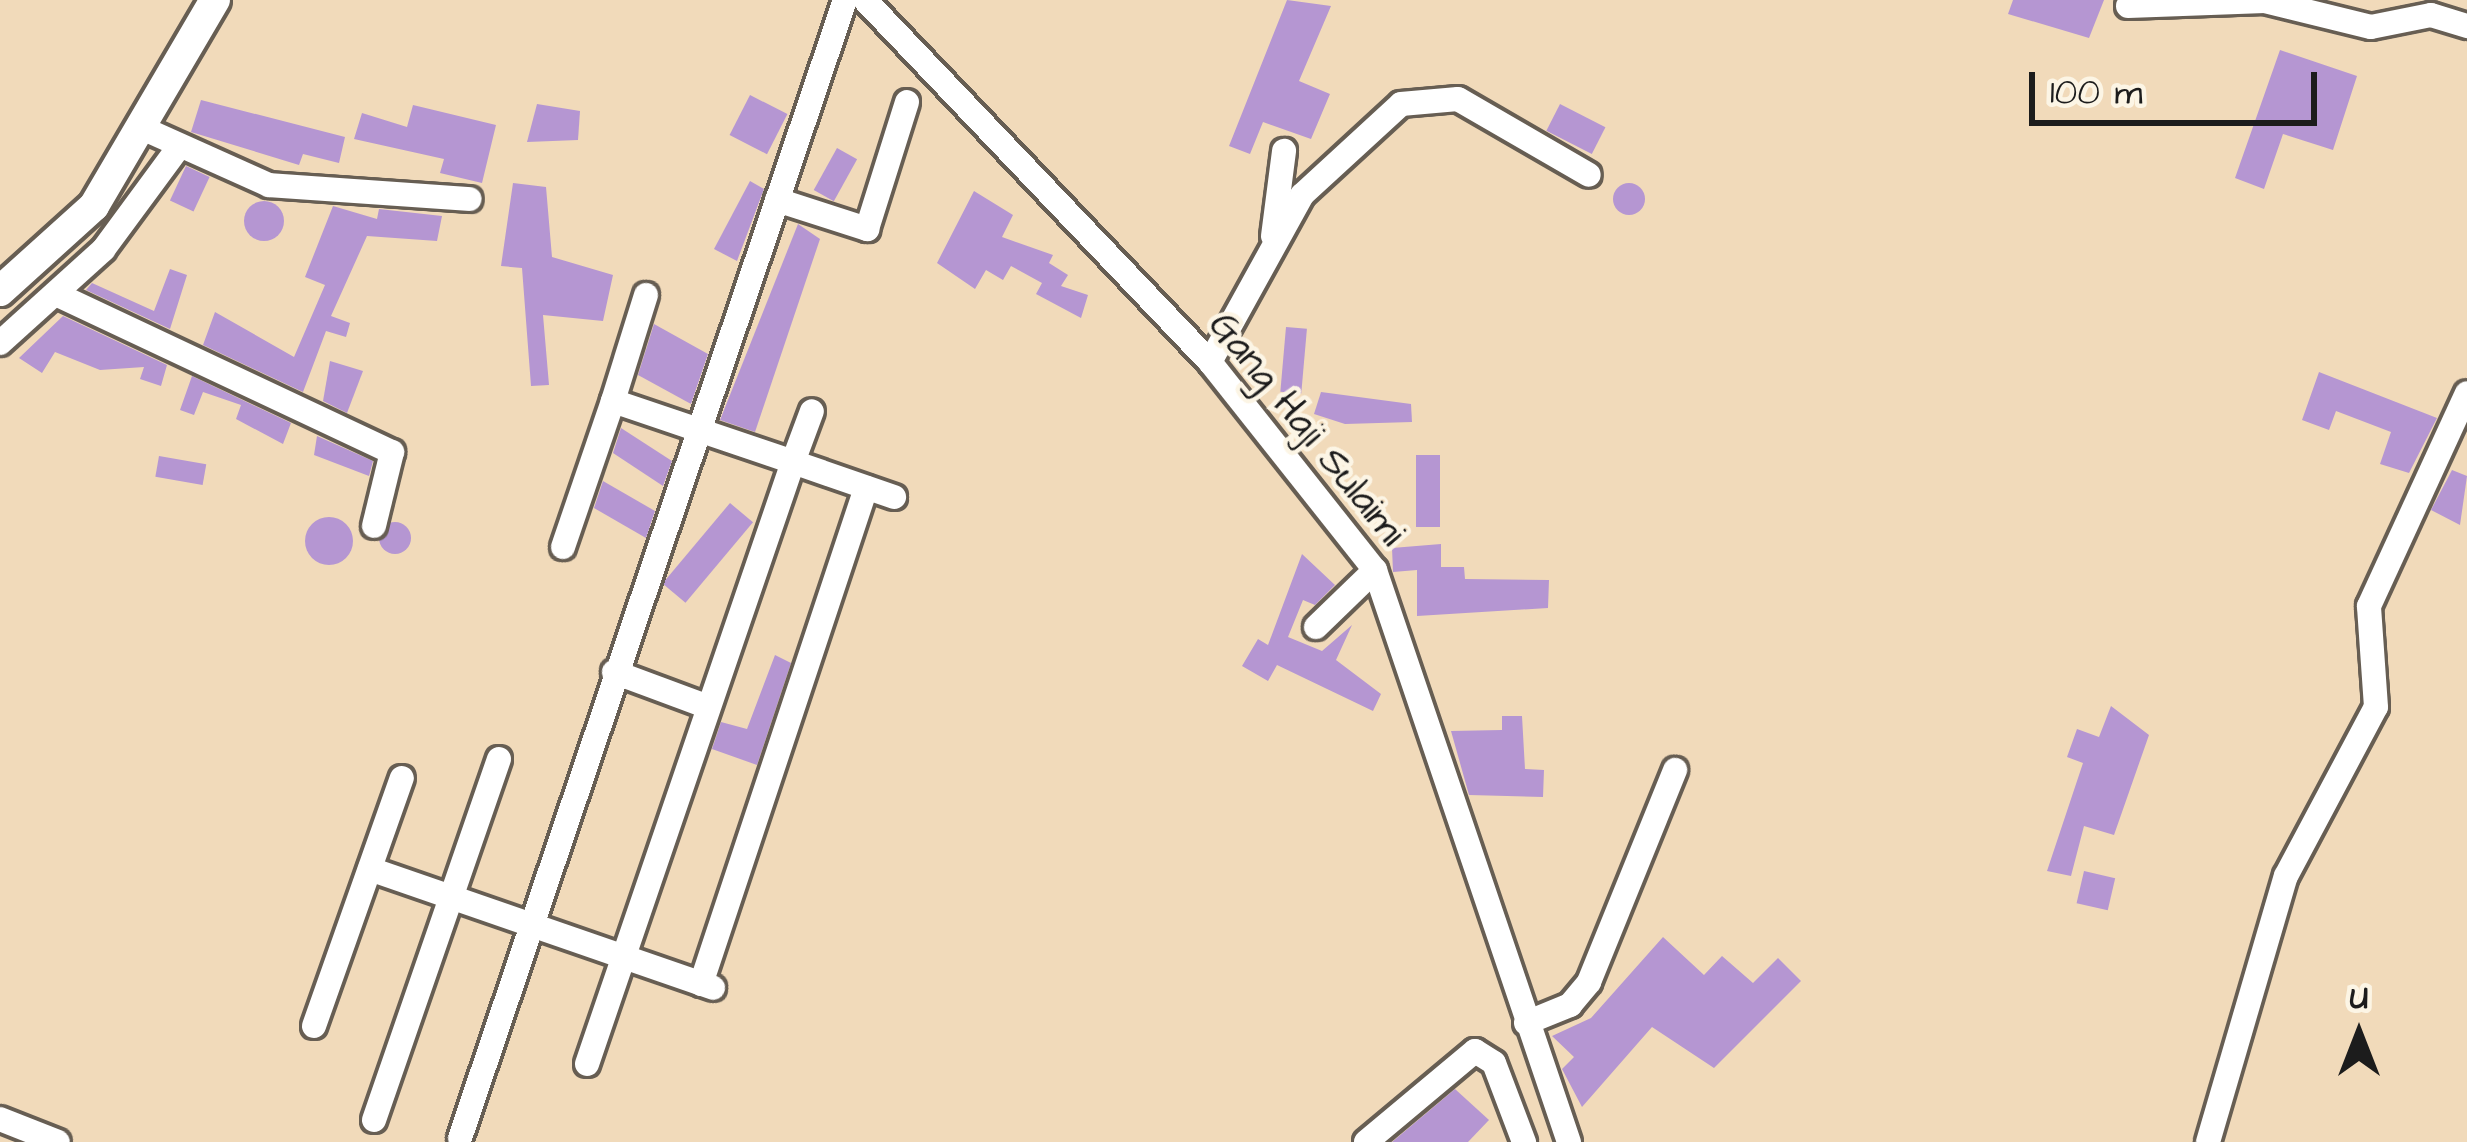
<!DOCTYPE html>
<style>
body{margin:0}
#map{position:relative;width:2467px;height:1142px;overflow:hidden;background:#f1daba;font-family:"Architects Daughter",sans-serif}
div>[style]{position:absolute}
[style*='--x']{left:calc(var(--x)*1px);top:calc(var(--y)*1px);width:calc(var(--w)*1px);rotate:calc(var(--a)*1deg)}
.building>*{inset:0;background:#b596d2;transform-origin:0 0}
.round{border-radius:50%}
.roads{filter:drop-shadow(3px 0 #675e53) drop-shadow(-3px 0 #675e53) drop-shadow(0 3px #675e53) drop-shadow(0 -3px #675e53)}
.minor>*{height:24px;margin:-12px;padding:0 12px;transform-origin:12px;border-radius:12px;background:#fff}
.tertiary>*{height:30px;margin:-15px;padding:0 15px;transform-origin:15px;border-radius:15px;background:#fff}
span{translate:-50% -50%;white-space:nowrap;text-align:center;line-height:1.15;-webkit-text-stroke:9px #fcf5e5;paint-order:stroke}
.street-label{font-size:39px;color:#1c1c1c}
.north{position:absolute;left:2299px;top:974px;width:120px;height:120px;-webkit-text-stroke:9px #fcf5e5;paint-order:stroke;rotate:0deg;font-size:33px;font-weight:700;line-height:48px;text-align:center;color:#1c1c1c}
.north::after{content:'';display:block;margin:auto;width:42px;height:54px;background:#1c1c1c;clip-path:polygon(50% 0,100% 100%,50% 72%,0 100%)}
.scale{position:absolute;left:2029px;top:72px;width:288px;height:54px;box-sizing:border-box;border:6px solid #1c1c1c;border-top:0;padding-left:15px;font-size:36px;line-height:42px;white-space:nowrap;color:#1c1c1c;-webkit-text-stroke:9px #fcf5e5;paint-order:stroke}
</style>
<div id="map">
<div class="building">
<div style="clip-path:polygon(1287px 0,1331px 6px,1299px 81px,1330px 94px,1311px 139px,1263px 122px,1250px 154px,1229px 146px)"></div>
<div style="clip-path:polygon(2013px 0,2104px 0,2089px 38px,2008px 14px)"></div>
<div style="clip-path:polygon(2280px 50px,2357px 76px,2333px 150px,2283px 134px,2264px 189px,2235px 178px)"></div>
<div style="left:750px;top:95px;width:42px;height:45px;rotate:27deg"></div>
<div style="clip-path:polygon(201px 100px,345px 137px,339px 163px,303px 154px,299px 165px,191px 132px)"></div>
<div style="clip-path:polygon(537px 104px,580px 111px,578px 140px,527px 142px)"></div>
<div style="left:1560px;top:104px;width:51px;height:30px;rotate:27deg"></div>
<div style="clip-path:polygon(413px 105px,496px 125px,482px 183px,440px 173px,444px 159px,354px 139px,362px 113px,407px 127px)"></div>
<div style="left:837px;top:148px;width:23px;height:48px;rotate:29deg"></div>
<div style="left:186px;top:166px;width:26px;height:38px;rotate:25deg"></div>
<div style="clip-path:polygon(750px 181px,764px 189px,737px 261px,714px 249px)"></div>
<div class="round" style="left:1613px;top:183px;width:32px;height:32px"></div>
<div style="clip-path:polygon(513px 183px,546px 187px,552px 257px,613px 275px,603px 321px,543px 315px,549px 385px,531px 386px,522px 268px,501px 266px)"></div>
<div style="clip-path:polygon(974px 191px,1013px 215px,1002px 237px,1053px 255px,1049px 263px,1068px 275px,1061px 286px,1088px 295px,1081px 318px,1036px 294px,1042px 283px,1011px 266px,1003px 280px,986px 270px,975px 289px,937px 263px)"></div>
<div class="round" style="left:244px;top:201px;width:40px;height:40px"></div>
<div style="clip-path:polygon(333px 206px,377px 219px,379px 209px,442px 216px,437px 241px,367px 236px,331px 316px,350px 323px,346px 337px,326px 331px,303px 392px,203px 345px,215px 312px,294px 357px,325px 285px,305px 277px)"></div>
<div style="clip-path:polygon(798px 224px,820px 239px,755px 432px,720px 420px)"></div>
<div style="clip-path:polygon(170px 269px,187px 275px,170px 329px,86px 290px,92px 283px,154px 311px)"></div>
<div style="clip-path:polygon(63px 316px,167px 365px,161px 386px,140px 379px,144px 367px,100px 370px,55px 352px,42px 373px,19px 358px)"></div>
<div style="clip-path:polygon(654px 324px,708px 354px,691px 404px,638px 375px)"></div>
<div style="left:1286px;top:327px;width:21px;height:65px;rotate:5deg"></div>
<div style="clip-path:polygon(330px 361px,363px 371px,347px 413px,323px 401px)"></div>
<div style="clip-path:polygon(2319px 372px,2437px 418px,2409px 473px,2380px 464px,2391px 432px,2336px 411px,2329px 430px,2302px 420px)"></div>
<div style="clip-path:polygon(192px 376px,291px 423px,283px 444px,236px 419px,241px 405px,203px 392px,194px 415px,180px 410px)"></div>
<div style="clip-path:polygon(1321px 392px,1411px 404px,1412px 422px,1345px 424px,1314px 414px)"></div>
<div style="clip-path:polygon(621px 428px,672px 461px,663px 486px,613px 453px)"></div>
<div style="clip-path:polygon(317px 436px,373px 461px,369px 476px,314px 455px)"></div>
<div style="left:1416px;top:455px;width:24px;height:72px"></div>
<div style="left:159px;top:456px;width:48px;height:21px;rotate:10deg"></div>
<div style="clip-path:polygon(2452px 470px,2467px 476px,2460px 525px,2431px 510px)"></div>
<div style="clip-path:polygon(603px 481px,655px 511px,646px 538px,594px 508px)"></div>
<div style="left:730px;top:503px;width:30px;height:105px;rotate:40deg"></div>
<div class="round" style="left:305px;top:517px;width:48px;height:48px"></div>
<div class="round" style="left:379px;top:522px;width:32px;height:32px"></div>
<div style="clip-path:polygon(1441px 544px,1441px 567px,1464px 567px,1465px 579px,1549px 580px,1548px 608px,1417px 616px,1417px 570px,1393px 572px,1392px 548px)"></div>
<div style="clip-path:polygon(1302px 554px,1335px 585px,1315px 605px,1303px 600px,1288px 637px,1322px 651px,1352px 625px,1336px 660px,1381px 694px,1373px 711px,1277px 665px,1268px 681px,1242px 666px,1258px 639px,1268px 645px)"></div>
<div style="clip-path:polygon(775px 655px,791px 663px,757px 765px,712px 749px,721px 722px,747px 729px)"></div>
<div style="clip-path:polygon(2111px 706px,2149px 735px,2114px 835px,2084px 826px,2071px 876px,2047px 871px,2083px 763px,2067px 757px,2077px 729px,2099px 737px)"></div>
<div style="clip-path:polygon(1502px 716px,1522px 716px,1525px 769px,1544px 770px,1543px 797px,1469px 795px,1451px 731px,1502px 730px)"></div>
<div style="left:2084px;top:871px;width:32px;height:33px;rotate:13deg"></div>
<div style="clip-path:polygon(1663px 937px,1704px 975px,1722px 956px,1753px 983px,1778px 958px,1801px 981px,1714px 1068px,1652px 1027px,1582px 1107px,1562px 1069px,1574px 1057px,1552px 1036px,1591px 1018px)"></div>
<div style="clip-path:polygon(1455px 1089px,1489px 1120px,1468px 1142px,1392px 1142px)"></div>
</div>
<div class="roads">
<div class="minor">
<div style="--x:865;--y:0;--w:500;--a:46.38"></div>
<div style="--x:1210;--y:362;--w:265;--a:51.6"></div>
<div style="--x:1375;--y:570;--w:604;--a:71.27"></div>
<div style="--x:2128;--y:6;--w:137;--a:-2.1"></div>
<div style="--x:2265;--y:1;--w:109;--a:13.8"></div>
<div style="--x:2371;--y:27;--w:61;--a:-11.3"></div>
<div style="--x:2431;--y:15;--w:38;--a:17"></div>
<div style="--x:142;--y:128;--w:139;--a:24.2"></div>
<div style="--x:269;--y:185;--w:201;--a:4"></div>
<div style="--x:777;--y:200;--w:95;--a:17.9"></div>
<div style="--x:867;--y:229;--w:133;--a:-72.5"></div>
<div style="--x:1273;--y:236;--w:86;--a:-82.6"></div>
<div style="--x:646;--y:295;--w:111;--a:107.3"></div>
<div style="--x:613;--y:401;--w:190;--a:18.7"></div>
<div style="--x:793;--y:462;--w:54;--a:-69.6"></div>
<div style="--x:60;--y:296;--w:367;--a:25.2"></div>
<div style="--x:392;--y:452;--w:76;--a:103.7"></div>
<div style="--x:0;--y:343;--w:139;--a:-42.1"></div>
<div style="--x:103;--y:250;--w:128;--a:-53.6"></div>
<div style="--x:1210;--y:362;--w:191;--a:-61.1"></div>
<div style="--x:1302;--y:195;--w:134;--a:-42.6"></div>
<div style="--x:1401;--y:104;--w:57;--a:-5"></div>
<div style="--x:1458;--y:99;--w:151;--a:30.1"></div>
<div style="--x:563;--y:547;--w:154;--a:-71.1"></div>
<div style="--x:1316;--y:627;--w:82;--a:-44"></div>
<div style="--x:614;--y:672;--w:98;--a:20.3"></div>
<div style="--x:370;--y:869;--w:363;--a:19.1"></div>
<div style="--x:701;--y:984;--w:523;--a:-71.6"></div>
<div style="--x:1526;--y:1023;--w:48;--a:-22.2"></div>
<div style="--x:1570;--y:1005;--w:30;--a:-50"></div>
<div style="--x:1589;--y:982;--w:229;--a:-67.9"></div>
<div style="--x:314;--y:1026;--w:263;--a:-70.5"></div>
<div style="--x:587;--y:1064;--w:636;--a:-71.11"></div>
<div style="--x:793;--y:462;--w:107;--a:19.1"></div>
<div style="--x:0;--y:1119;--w:62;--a:21.6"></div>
<div style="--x:374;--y:1120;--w:382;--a:-70.9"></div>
<div style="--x:460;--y:1138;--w:1201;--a:-71.31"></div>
<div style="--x:1366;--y:1142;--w:142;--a:-39.9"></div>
<div style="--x:1475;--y:1051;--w:22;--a:32"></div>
<div style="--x:1494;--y:1063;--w:85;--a:69.2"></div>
<div style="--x:2208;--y:1142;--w:277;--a:-73.7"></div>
<div style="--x:2286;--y:876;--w:191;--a:-62"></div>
<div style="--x:2376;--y:707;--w:101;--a:-94"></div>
<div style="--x:2369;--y:606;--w:234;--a:-65.3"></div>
</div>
<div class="tertiary">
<div style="--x:0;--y:291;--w:127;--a:-42.1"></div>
<div style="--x:94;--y:206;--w:239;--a:-59.6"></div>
</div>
</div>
<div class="street-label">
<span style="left:1306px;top:430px;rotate:51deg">Gang Haji Sulaimi</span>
</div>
<div class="north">U</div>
<div class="scale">100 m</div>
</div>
